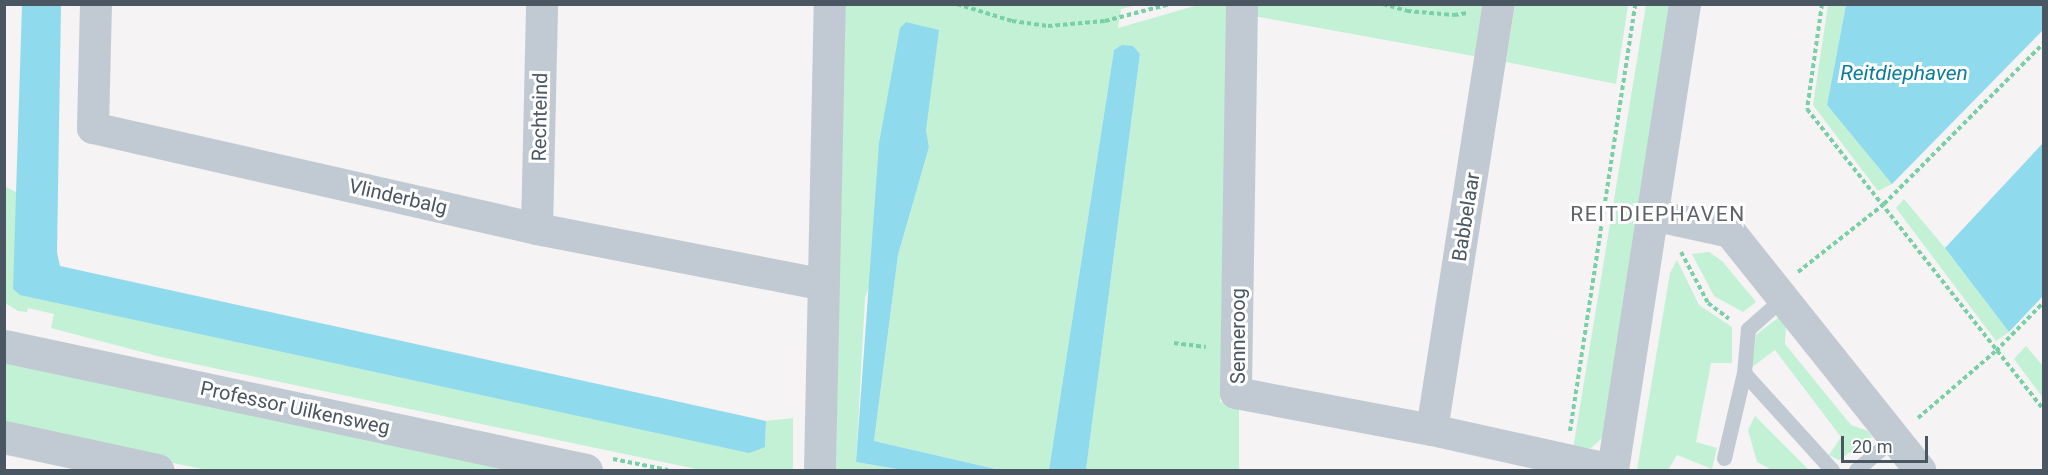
<!DOCTYPE html>
<style>
body{margin:0}
#map{position:relative;width:2048px;height:475px;overflow:hidden;background:#f5f3f3;font-family:Roboto,sans-serif}
div>[style]{position:absolute}
[style*='--x']{left:calc(var(--x)*1px);top:calc(var(--y)*1px);width:calc(var(--w)*1px);rotate:calc(var(--a)*1deg)}
.green>*{inset:0;background:#c3f1d5}
.water>*{inset:0;background:#90daee}
.path>*{height:4px;margin-top:-2px;transform-origin:0;background:repeating-linear-gradient(90deg,#7ad0a6 0 4.5px,transparent 0 7.5px)}
.service>*{height:15px;margin:-7.5px;padding:0 7.5px;transform-origin:7.5px;border-radius:7.5px;background:#c1cad2}
.minor>*{height:32px;margin:-16px;padding:0 16px;transform-origin:16px;border-radius:16px;background:#c1cad2}
.tertiary>*{height:33px;margin:-16.5px;padding:0 16.5px;transform-origin:16.5px;border-radius:16.5px;background:#c1cad2}
span{translate:-50% -50%;white-space:nowrap;text-align:center;line-height:1.15;-webkit-text-stroke:6px #fff;paint-order:stroke}
.street-label{font-size:20px;color:#4a5661}
.water-label{font-size:21px;color:#0c7c9b;font-style:italic}
.neighbourhood-label{font-size:21px;color:#5f6368;letter-spacing:1.5px}
.frame{position:absolute;inset:0;border:6px solid #4a5661;pointer-events:none}
.scale{position:absolute;left:1841px;top:436px;width:87px;height:27px;box-sizing:border-box;border:3px solid #4a5661;border-top:0;padding-left:8px;font-size:18px;line-height:21px;white-space:nowrap;color:#4a5661;-webkit-text-stroke:4px #fff;paint-order:stroke}
</style>
<div id="map">
<div class="green">
<div style="clip-path:polygon(844px 5px,1137px 5px,1121px 9px,1118px 28px,1198px 5px,1227px 5px,1220px 402px,1239px 407px,1239px 470px,1086px 470px,1140px 54px,1133px 46px,1114px 50px,1049px 470px,1000px 470px,874px 441px,898px 255px,929px 147px,926px 130px,865px 298px,856px 462px,902px 470px,836px 470px)"></div>
<div style="clip-path:polygon(1254px 5px,1487px 5px,1479px 57px,1254px 16px)"></div>
<div style="clip-path:polygon(1515px 5px,1628px 5px,1616px 84px,1506px 62px)"></div>
<div style="clip-path:polygon(1646px 5px,1671px 5px,1602px 438px,1591px 448px,1573px 449px)"></div>
<div style="clip-path:polygon(1828px 5px,1846px 5px,1827px 105px,1892px 184px,1878px 191px,1813px 105px)"></div>
<div style="clip-path:polygon(4px 186px,18px 193px,13px 289px,765px 447px,766px 421px,793px 418px,793px 470px,701px 470px,161px 357px,51px 328px,54px 314px,28px 308px,27px 312px,18px 311px,5px 303px)"></div>
<div style="clip-path:polygon(1904px 199px,1945px 248px,2009px 332px,1996px 341px,1896px 208px)"></div>
<div style="clip-path:polygon(1709px 252px,1722px 261px,1756px 302px,1743px 312px,1714px 296px,1692px 254px)"></div>
<div style="clip-path:polygon(1677px 260px,1699px 305px,1732px 327px,1732px 363px,1711px 363px,1696px 442px,1717px 448px,1712px 469px,1677px 455px,1668px 470px,1637px 470px,1670px 273px)"></div>
<div style="clip-path:polygon(1779px 317px,1786px 325px,1785px 344px,1851px 425px,1868px 431px,1872px 437px,1839px 460px,1829px 455px,1841px 437px,1775px 350px,1752px 367px,1756px 335px)"></div>
<div style="clip-path:polygon(2026px 346px,2043px 366px,2043px 398px,2014px 359px)"></div>
<div style="clip-path:polygon(5px 353px,537px 470px,207px 470px,5px 428px)"></div>
<div style="clip-path:polygon(1755px 416px,1809px 470px,1772px 470px,1757px 462px,1748px 430px)"></div>
</div>
<div class="water">
<div style="clip-path:polygon(22px 5px,61px 5px,57px 252px,60px 266px,766px 421px,765px 447px,749px 453px,20px 295px,13px 289px)"></div>
<div style="clip-path:polygon(1846px 5px,2043px 5px,2043px 30px,1892px 184px,1827px 105px)"></div>
<div style="clip-path:polygon(906px 22px,939px 30px,926px 130px,929px 147px,898px 255px,874px 441px,1000px 470px,902px 470px,856px 462px,879px 143px,900px 28px)"></div>
<div style="clip-path:polygon(1122px 45px,1133px 46px,1140px 54px,1086px 470px,1049px 470px,1114px 50px)"></div>
<div style="clip-path:polygon(2043px 143px,2043px 296px,2009px 332px,1945px 248px)"></div>
</div>
<div class="path">
<div style="--x:957;--y:4;--w:58;--a:17.2"></div>
<div style="--x:1012;--y:21;--w:36;--a:8"></div>
<div style="--x:1048;--y:26;--w:57;--a:-5"></div>
<div style="--x:1105;--y:21;--w:67;--a:-14.7"></div>
<div style="--x:1383;--y:4;--w:25;--a:16"></div>
<div style="--x:1407;--y:11;--w:47;--a:4.9"></div>
<div style="--x:1454;--y:15;--w:14;--a:-8"></div>
<div style="--x:1822;--y:4;--w:106;--a:98.1"></div>
<div style="--x:1807;--y:109;--w:383;--a:51.8"></div>
<div style="--x:1681;--y:252;--w:58;--a:62.1"></div>
<div style="--x:1708;--y:303;--w:26;--a:37"></div>
<div style="--x:1798;--y:272;--w:110;--a:-38.3"></div>
<div style="--x:1884;--y:204;--w:227;--a:-45.2"></div>
<div style="--x:1174;--y:343;--w:32;--a:7"></div>
<div style="--x:1918;--y:418;--w:103;--a:-40.7"></div>
<div style="--x:1996;--y:351;--w:69;--a:-45.6"></div>
<div style="--x:1570;--y:431;--w:432;--a:-81.3"></div>
<div style="--x:613;--y:459;--w:56;--a:11.3"></div>
</div>
<div class="service">
<div style="--x:1783;--y:298;--w:47;--a:138.5"></div>
<div style="--x:1748;--y:329;--w:44;--a:95.2"></div>
<div style="--x:1744;--y:373;--w:131;--a:47.8"></div>
<div style="--x:1724;--y:458;--w:87;--a:-76.8"></div>
<div style="--x:1856;--y:470;--w:50;--a:-40.1"></div>
</div>
<div class="minor">
<div style="--x:96;--y:4;--w:124;--a:91.4"></div>
<div style="--x:93;--y:128;--w:455;--a:12.8"></div>
<div style="--x:537;--y:229;--w:292;--a:11"></div>
<div style="--x:1242;--y:4;--w:389;--a:90.9"></div>
<div style="--x:1236;--y:393;--w:199;--a:10.7"></div>
<div style="--x:1432;--y:430;--w:185;--a:12.5"></div>
<div style="--x:1653;--y:215;--w:79;--a:12.4"></div>
<div style="--x:1730;--y:232;--w:305;--a:51.4"></div>
<div style="--x:537;--y:229;--w:225;--a:-88.7"></div>
<div style="--x:1432;--y:430;--w:431;--a:-81.1"></div>
<div style="--x:820;--y:470;--w:466;--a:-88.8"></div>
<div style="--x:1613;--y:470;--w:472;--a:-81.2"></div>
</div>
<div class="tertiary">
<div style="--x:4;--y:346;--w:595;--a:12.03"></div>
<div style="--x:4;--y:437;--w:157;--a:12.2"></div>
</div>
<div class="street-label">
<span style="left:540px;top:117px;rotate:-89deg">Rechteind</span>
<span style="left:398px;top:197px;rotate:13deg">Vlinderbalg</span>
<span style="left:1466px;top:217px;rotate:-81deg">Babbelaar</span>
<span style="left:1238px;top:336px;rotate:-90deg">Senneroog</span>
<span style="left:295px;top:408px;rotate:12deg">Professor Uilkensweg</span>
</div>
<div class="water-label">
<span style="left:1904px;top:73px">Reitdiephaven</span>
</div>
<div class="neighbourhood-label">
<span style="left:1658px;top:214px">REITDIEPHAVEN</span>
</div>
<div class="frame"></div>
<div class="scale">20 m</div>
</div>
